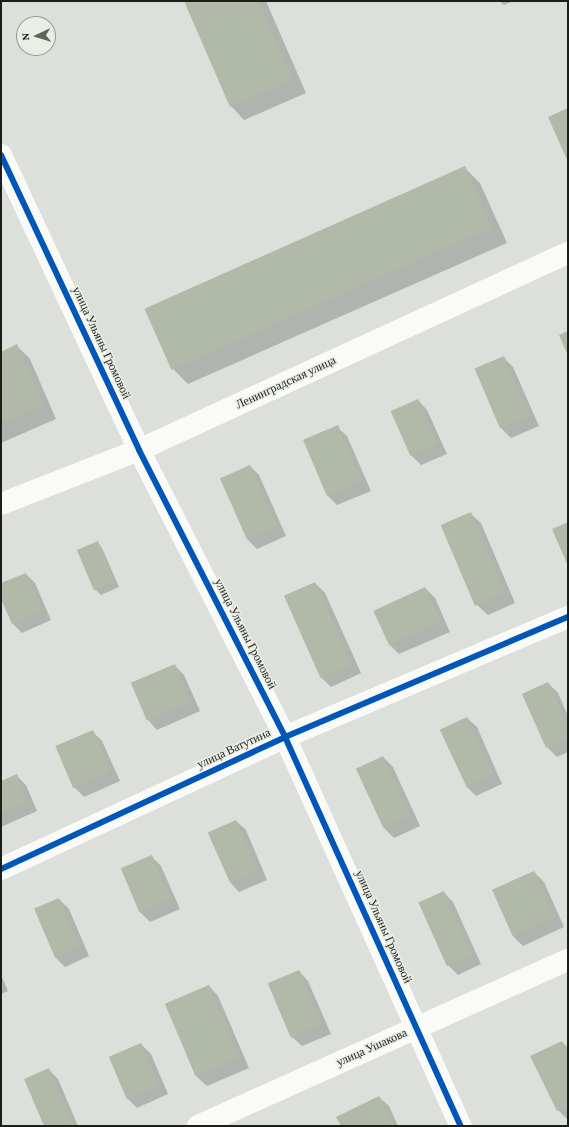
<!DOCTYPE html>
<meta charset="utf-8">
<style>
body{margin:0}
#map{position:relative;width:569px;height:1127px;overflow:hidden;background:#dde0da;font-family:"Crimson Pro",serif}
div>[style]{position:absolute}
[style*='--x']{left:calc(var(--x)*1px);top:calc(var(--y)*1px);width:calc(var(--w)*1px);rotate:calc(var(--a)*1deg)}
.shadow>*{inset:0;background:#0003}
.building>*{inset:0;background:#b1b9a8;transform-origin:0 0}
.minor>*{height:22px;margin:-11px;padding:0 11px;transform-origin:11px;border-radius:11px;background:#fafaf9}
.cycleway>*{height:6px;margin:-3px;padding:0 3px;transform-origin:3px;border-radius:3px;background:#0057b8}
span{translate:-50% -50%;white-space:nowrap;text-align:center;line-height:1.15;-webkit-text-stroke:3px #eaefe5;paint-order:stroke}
.street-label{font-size:12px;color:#1c1e1a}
.frame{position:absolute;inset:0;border:2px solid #1c1e1a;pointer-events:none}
.north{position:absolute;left:16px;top:16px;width:40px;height:40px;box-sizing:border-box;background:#eaefe5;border:1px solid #989b94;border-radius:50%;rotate:266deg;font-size:11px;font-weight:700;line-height:16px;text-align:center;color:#1c1e1a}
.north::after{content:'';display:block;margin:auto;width:14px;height:18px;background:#60625d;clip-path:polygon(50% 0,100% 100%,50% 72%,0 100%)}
</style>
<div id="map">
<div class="shadow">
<div style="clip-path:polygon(185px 1px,266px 1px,306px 93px,244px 120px,231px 106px)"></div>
<div style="clip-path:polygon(499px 1px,514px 1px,504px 5px)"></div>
<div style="clip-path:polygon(464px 167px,480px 183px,507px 243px,188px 384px,172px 368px)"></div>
<div style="clip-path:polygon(17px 346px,30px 359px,56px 419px,1px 443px,1px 353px)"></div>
<div style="clip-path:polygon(504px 358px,513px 367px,539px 426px,511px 438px,501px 428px)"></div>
<div style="clip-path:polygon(418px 400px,427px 410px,447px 454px,421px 465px,412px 456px)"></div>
<div style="clip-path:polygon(337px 427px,347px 436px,371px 491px,337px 505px,328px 496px,304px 441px)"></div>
<div style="clip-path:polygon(250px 466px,259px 475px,286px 536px,257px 549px,247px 539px)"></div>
<div style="clip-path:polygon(471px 514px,481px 523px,515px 603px,488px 615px,478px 606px,443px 526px)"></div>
<div style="clip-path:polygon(98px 543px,102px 548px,119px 587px,101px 595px,96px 590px)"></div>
<div style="clip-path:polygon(26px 574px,35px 583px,51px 620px,22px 633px,12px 623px,1px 596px,1px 584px)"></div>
<div style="clip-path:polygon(315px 583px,325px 593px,361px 673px,331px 687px,321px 677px)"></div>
<div style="clip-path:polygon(425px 588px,435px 598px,450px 632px,399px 654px,389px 644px,374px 611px)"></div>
<div style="clip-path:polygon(174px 665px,184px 675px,200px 711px,157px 730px,148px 720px)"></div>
<div style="clip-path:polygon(548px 683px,558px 693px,568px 716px,568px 752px,557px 757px,547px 747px)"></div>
<div style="clip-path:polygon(467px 718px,477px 727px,502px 784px,476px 796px,466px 786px)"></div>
<div style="clip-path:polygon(92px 731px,102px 741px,120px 781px,84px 797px,74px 787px)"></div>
<div style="clip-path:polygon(383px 757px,393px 767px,420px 826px,394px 838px,384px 828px)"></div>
<div style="clip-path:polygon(16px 775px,26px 785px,37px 811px,1px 827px,1px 782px)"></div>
<div style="clip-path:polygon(236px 821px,246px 830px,267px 880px,239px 892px,230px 882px)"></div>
<div style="clip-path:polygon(152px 857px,161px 866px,180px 909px,150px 922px,140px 912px)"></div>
<div style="clip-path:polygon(534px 872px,544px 882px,564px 927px,523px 946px,513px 936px)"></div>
<div style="clip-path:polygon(444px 893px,453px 902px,481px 964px,458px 975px,448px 965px)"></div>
<div style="clip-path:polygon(59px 899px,69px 909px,89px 956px,65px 967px,55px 957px,35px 909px)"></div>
<div style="clip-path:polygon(299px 971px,308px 981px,331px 1034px,302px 1046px,292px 1037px)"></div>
<div style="clip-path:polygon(1px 975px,8px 991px,1px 994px)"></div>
<div style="clip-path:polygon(209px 986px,218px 996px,249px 1068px,207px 1086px,197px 1077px,166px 1004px)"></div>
<div style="clip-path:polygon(562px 1042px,568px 1048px,568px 1120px,558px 1110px)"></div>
<div style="clip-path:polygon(141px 1044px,151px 1054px,168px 1094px,137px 1108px,127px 1098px)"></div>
<div style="clip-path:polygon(48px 1069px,58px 1079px,78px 1126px,45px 1126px)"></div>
<div style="clip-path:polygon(379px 1097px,389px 1106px,398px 1126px,342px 1126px)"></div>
</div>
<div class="building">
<div style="clip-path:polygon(184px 1px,259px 1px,293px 80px,230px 107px)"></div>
<div style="clip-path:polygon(568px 108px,568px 162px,548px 117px)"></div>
<div style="left:465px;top:166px;width:67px;height:351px;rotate:66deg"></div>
<div style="clip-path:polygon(568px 331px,568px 356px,559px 335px)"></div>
<div style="clip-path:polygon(17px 344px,44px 405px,1px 424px,1px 352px)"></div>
<div style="left:504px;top:356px;width:65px;height:32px;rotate:67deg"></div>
<div style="left:418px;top:399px;width:49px;height:30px;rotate:66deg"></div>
<div style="left:338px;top:425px;width:61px;height:38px;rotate:67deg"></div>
<div style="left:250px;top:465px;width:67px;height:33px;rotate:66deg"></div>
<div style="left:471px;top:512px;width:88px;height:33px;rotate:67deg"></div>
<div style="clip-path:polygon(568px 522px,568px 566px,552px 529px)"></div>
<div style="left:98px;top:541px;width:44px;height:23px;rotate:67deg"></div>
<div style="clip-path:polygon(26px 573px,42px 611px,12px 624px,1px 599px,1px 583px)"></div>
<div style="left:315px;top:582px;width:90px;height:34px;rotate:66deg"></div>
<div style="left:425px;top:587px;width:38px;height:57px;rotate:65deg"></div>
<div style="left:175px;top:664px;width:41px;height:48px;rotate:67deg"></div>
<div style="clip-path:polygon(548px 682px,568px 726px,568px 738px,546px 748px,522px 694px)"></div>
<div style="left:467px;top:717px;width:63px;height:30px;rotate:65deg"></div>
<div style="left:93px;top:730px;width:46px;height:41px;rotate:67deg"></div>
<div style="left:383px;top:756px;width:66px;height:30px;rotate:65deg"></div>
<div style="clip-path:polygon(17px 774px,28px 802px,1px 814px,1px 781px)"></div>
<div style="left:236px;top:820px;width:55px;height:31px;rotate:66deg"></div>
<div style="left:152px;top:855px;width:48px;height:34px;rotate:67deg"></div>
<div style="left:534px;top:871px;width:51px;height:46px;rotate:66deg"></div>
<div style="left:444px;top:891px;width:70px;height:28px;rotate:66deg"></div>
<div style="left:59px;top:898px;width:53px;height:27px;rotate:67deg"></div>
<div style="left:299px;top:970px;width:59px;height:34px;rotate:67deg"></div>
<div style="left:209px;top:985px;width:79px;height:48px;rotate:67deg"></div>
<div style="clip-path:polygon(562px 1041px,568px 1053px,568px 1105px,557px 1111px,530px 1056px)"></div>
<div style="left:141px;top:1043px;width:46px;height:35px;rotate:67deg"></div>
<div style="clip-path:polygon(49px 1068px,74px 1126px,44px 1126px,24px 1079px)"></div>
<div style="clip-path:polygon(379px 1096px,394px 1126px,341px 1126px,336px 1117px)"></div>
</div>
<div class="minor">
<div style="--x:1;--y:155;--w:326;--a:64.9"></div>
<div style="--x:139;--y:450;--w:322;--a:63"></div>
<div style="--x:285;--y:737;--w:427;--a:65.7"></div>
<div style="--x:1;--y:504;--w:148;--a:-21.4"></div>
<div style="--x:139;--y:450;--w:472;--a:-24.7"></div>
<div style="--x:1;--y:869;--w:313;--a:-24.9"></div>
<div style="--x:285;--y:737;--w:307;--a:-23"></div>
<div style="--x:198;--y:1126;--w:406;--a:-24.2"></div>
</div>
<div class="cycleway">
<div style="--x:1;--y:155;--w:326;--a:64.9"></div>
<div style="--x:139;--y:450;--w:322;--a:63"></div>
<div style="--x:285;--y:737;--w:427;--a:65.7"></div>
<div style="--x:1;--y:869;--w:313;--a:-24.9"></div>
<div style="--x:285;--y:737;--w:307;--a:-23"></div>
</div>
<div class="street-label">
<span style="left:101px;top:343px;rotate:65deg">улица Ульяны Громовой</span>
<span style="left:286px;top:383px;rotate:-25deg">Ленинградская улица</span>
<span style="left:245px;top:634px;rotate:63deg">улица Ульяны Громовой</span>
<span style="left:234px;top:749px;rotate:-25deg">улица Ватутина</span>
<span style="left:383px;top:927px;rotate:66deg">улица Ульяны Громовой</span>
<span style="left:372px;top:1048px;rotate:-24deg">улица Ушакова</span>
</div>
<div class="frame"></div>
<div class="north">N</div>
</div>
